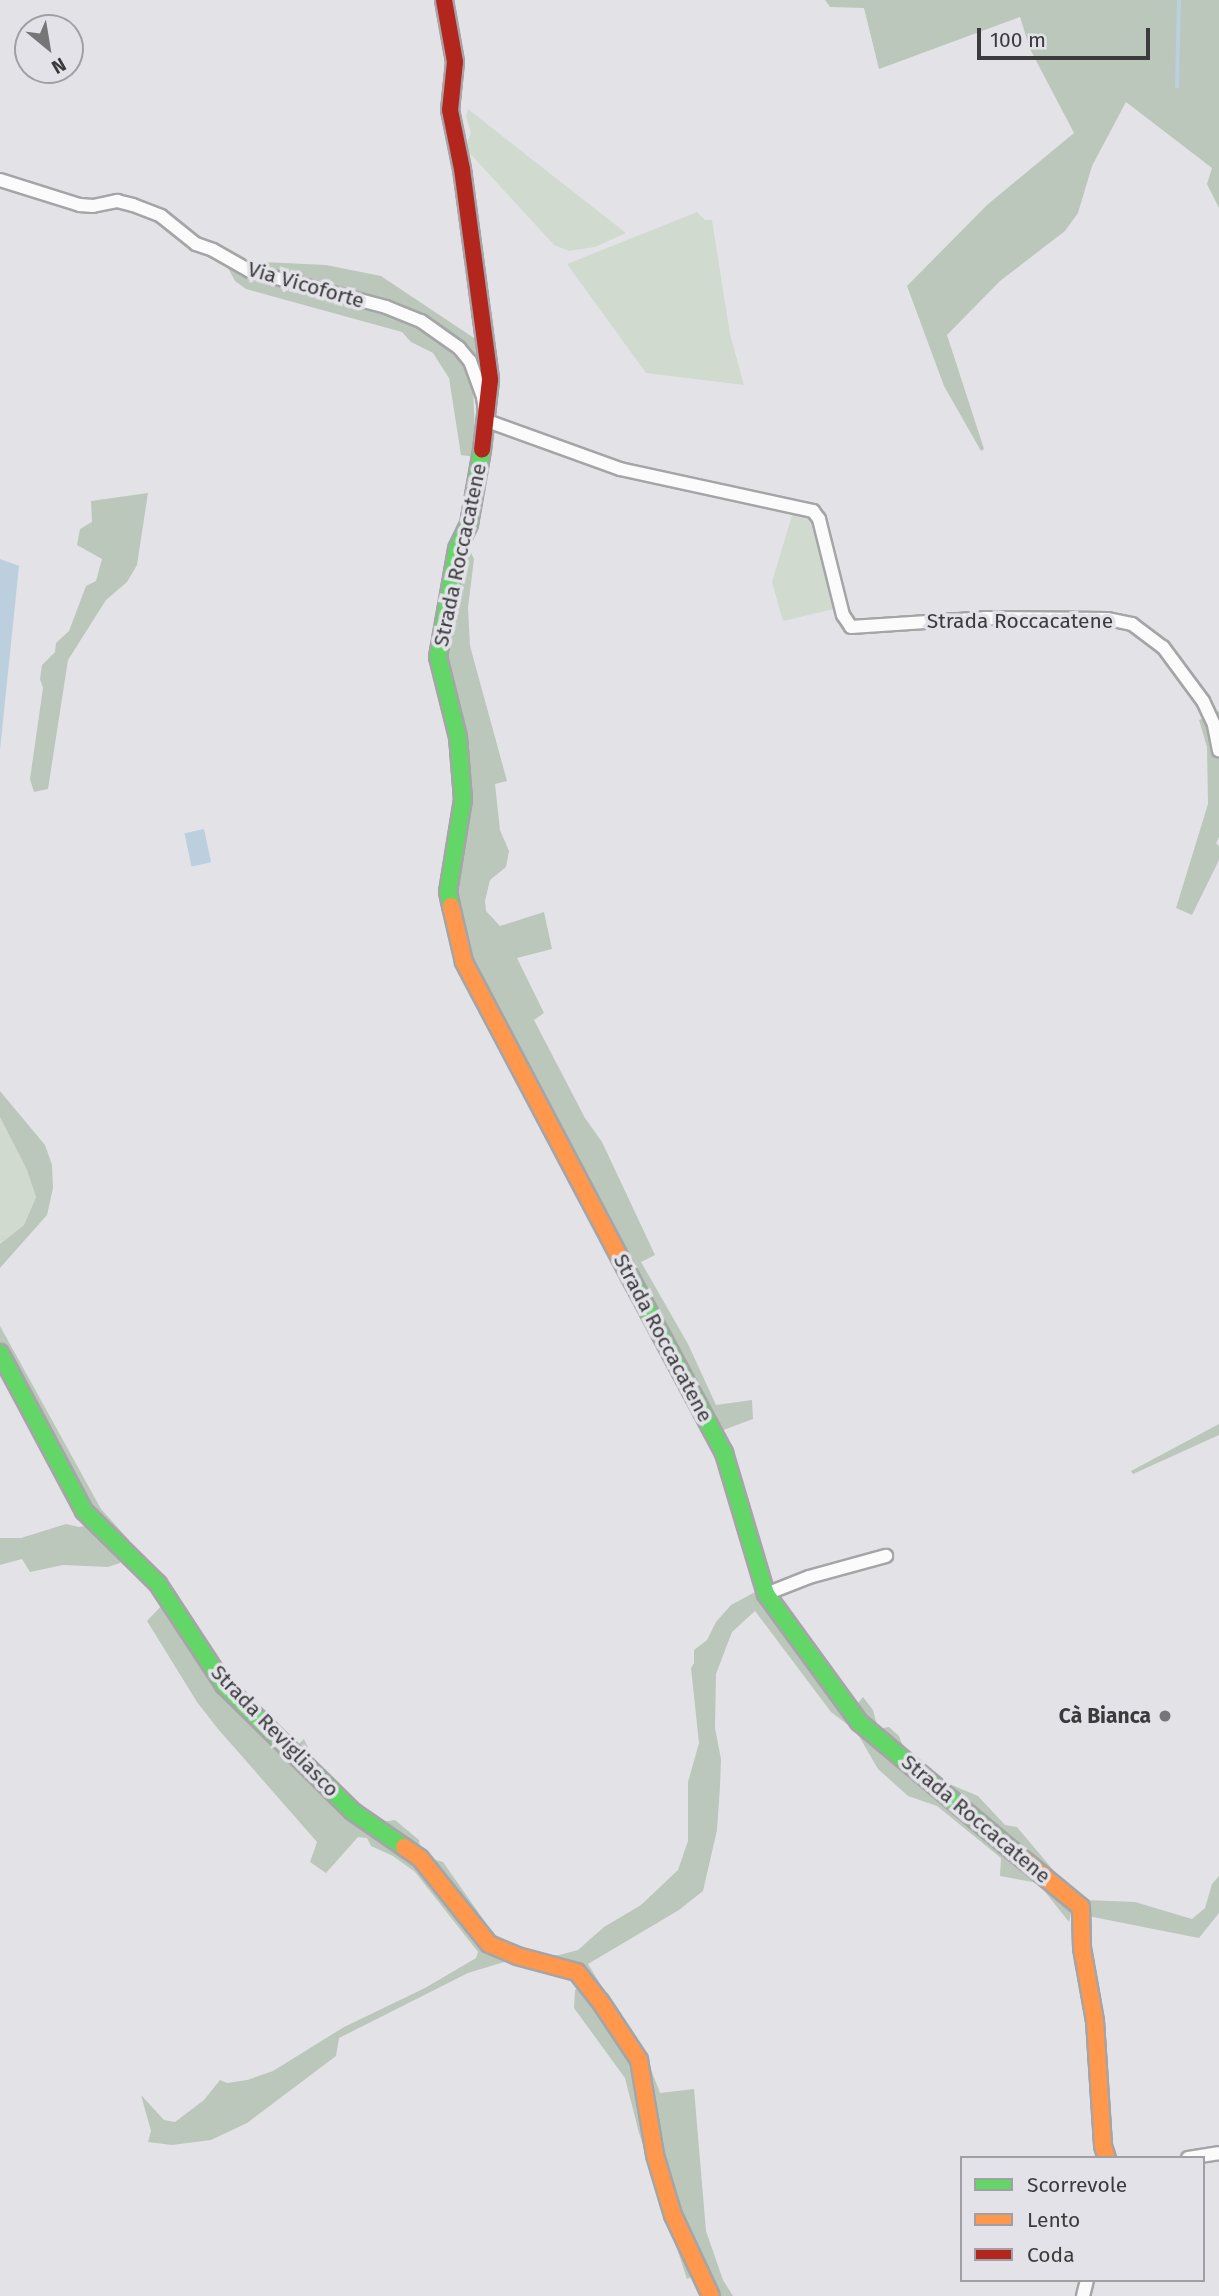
<!DOCTYPE html>
<meta charset="utf-8">
<style>
body{margin:0}
#map{position:relative;width:1219px;height:2296px;overflow:hidden;background:#e3e3e7;font-family:"Fira Sans",sans-serif}
div>[style]{position:absolute}
[style*='--x']{left:calc(var(--x)*1px);top:calc(var(--y)*1px);width:calc(var(--w)*1px);rotate:calc(var(--a)*1deg)}
.green>*{inset:0;background:#d0dacf}
.forest>*{inset:0;background:#bbc7ba}
.water>*{inset:0;background:#bbcfdf;transform-origin:0 0}
.stream>*{height:3.5px;margin:-1.75px;padding:0 1.75px;transform-origin:1.75px;border-radius:1.75px;background:#bbcfdf}
.roads{filter:drop-shadow(2px 0 #a5a5a8) drop-shadow(-2px 0 #a5a5a8) drop-shadow(0 2px #a5a5a8) drop-shadow(0 -2px #a5a5a8)}
.street>*{height:12px;margin:-6px;padding:0 6px;transform-origin:6px;border-radius:6px;background:#fbfbfb}
.fast>*{height:16px;margin:-8px;padding:0 8px;transform-origin:8px;border-radius:8px;background:#63d668}
.slow>*{height:16px;margin:-8px;padding:0 8px;transform-origin:8px;border-radius:8px;background:#ff974d}
.jam>*{height:16px;margin:-8px;padding:0 8px;transform-origin:8px;border-radius:8px;background:#b3261e}
.dots>*{width:19px;height:19px;translate:-50% -50%;box-sizing:border-box;border:4px solid #e2e2e8;border-radius:50%}
span{translate:-50% -50%;white-space:nowrap;text-align:center;line-height:1.15;-webkit-text-stroke:7px #e2e2e8;paint-order:stroke}
.street-label{font-size:21px;color:#3b3b3d}
.poi-label{font-size:21px;color:#3b3b3d;font-weight:700}
.right{translate:-100% -50%;text-align:right}
.legend{position:absolute;left:960px;top:2156px;width:245px;height:126px;box-sizing:border-box;background:#e2e2e8;border:2px solid #9f9fa4;margin:0;padding:9px 12px;list-style:none;font-size:21px;color:#3b3b3d}
.legend li{display:flex;align-items:center;gap:14px;height:35px}
.legend b{width:35px;border:2px solid #9f9fa4}
.north{position:absolute;left:14px;top:14px;width:70px;height:70px;box-sizing:border-box;background:#e2e2e8;border:2px solid #9f9fa4;border-radius:50%;rotate:150deg;font-size:19px;font-weight:700;line-height:28px;text-align:center;color:#3b3b3d}
.north::after{content:'';display:block;margin:auto;width:24px;height:32px;background:#767678;clip-path:polygon(50% 0,100% 100%,50% 72%,0 100%)}
.scale{position:absolute;left:977px;top:28px;width:173px;height:32px;box-sizing:border-box;border:4px solid #3b3b3d;border-top:0;padding-left:9px;font-size:21px;line-height:24px;white-space:nowrap;color:#3b3b3d;-webkit-text-stroke:5px #e2e2e8;paint-order:stroke}
</style>
<div id="map">
<div class="green">
<div style="clip-path:polygon(468px 109px,626px 233px,595px 247px,569px 251px,554px 245px,465px 148px,471px 133px,466px 116px)"></div>
<div style="clip-path:polygon(697px 212px,705px 220px,712px 220px,730px 334px,744px 385px,646px 373px,567px 264px)"></div>
<div style="clip-path:polygon(793px 512px,812px 517px,838px 608px,783px 621px,772px 582px)"></div>
<div style="clip-path:polygon(0 1117px,27px 1170px,36px 1197px,24px 1225px,0 1244px)"></div>
</div>
<div class="forest">
<div style="clip-path:polygon(825px 0,1219px 0,1219px 208px,1207px 184px,1212px 168px,1126px 102px,1092px 166px,1078px 213px,1065px 231px,1000px 281px,947px 335px,984px 449px,981px 451px,944px 386px,907px 286px,987px 205px,1074px 133px,1030px 49px,1020px 17px,879px 69px,864px 8px,830px 7px)"></div>
<div style="clip-path:polygon(263px 262px,326px 265px,381px 276px,477px 340px,483px 387px,478px 365px,465px 347px,449px 335px,256px 268px)"></div>
<div style="clip-path:polygon(228px 268px,415px 324px,440px 341px,463px 365px,473px 388px,476px 457px,461px 455px,449px 378px,433px 353px,411px 342px,402px 332px,246px 289px,235px 281px)"></div>
<div style="clip-path:polygon(148px 493px,137px 565px,127px 582px,106px 600px,68px 660px,48px 789px,34px 792px,30px 779px,43px 688px,40px 679px,42px 665px,55px 652px,56px 643px,69px 631px,86px 586px,96px 581px,102px 559px,77px 545px,80px 529px,92px 522px,91px 501px)"></div>
<div style="clip-path:polygon(465px 540px,474px 559px,468px 608px,470px 646px,507px 781px,495px 784px,500px 830px,509px 851px,506px 867px,490px 880px,485px 901px,486px 911px,500px 926px,544px 912px,552px 949px,517px 958px,544px 1013px,534px 1020px,585px 1118px,602px 1142px,655px 1255px,641px 1262px,688px 1344px,716px 1405px,752px 1400px,753px 1419px,718px 1432px,482px 982px,470px 951px,455px 885px,465px 829px,441px 658px)"></div>
<div style="clip-path:polygon(1219px 711px,1219px 837px,1216px 843px,1219px 846px,1219px 860px,1192px 915px,1176px 908px,1208px 804px,1207px 747px,1199px 720px)"></div>
<div style="clip-path:polygon(0 1091px,45px 1145px,52px 1165px,53px 1188px,47px 1215px,0 1268px,0 1244px,24px 1225px,36px 1197px,27px 1170px,0 1117px)"></div>
<div style="clip-path:polygon(0 1326px,101px 1509px,129px 1540px,126px 1544px,88px 1510px,0 1347px)"></div>
<div style="clip-path:polygon(1219px 1424px,1219px 1435px,1133px 1474px,1131px 1471px)"></div>
<div style="clip-path:polygon(66px 1524px,79px 1527px,91px 1525px,125px 1556px,120px 1563px,108px 1567px,63px 1565px,30px 1572px,22px 1559px,0 1565px,0 1538px,21px 1538px)"></div>
<div style="clip-path:polygon(770px 1584px,858px 1703px,863px 1697px,873px 1710px,878px 1729px,889px 1727px,899px 1736px,907px 1757px,928px 1775px,978px 1796px,1005px 1825px,1017px 1827px,1075px 1896px,1069px 1922px,1038px 1883px,1000px 1876px,1001px 1858px,937px 1806px,908px 1796px,878px 1769px,856px 1731px,831px 1712px,755px 1611px,732px 1632px,716px 1674px,715px 1728px,721px 1759px,720px 1787px,717px 1830px,703px 1891px,679px 1910px,588px 1964px,649px 2064px,660px 2093px,694px 2089px,706px 2231px,723px 2280px,733px 2296px,700px 2296px,691px 2277px,687px 2279px,639px 2133px,625px 2078px,574px 2008px,575px 1990px,581px 1986px,575px 1974px,514px 1959px,468px 1973px,339px 2038px,336px 2056px,247px 2123px,211px 2140px,172px 2145px,148px 2142px,151px 2131px,141px 2095px,164px 2120px,175px 2122px,204px 2100px,220px 2080px,227px 2083px,247px 2080px,273px 2071px,344px 2027px,425px 1988px,476px 1958px,478px 1952px,415px 1872px,393px 1856px,371px 1846px,367px 1838px,358px 1837px,326px 1873px,310px 1862px,317px 1842px,218px 1729px,197px 1702px,147px 1621px,164px 1603px,288px 1754px,304px 1739px,317px 1767px,382px 1822px,395px 1820px,419px 1840px,420px 1848px,432px 1859px,443px 1862px,495px 1936px,511px 1948px,543px 1955px,559px 1955px,578px 1950px,604px 1927px,641px 1905px,678px 1870px,688px 1841px,688px 1782px,699px 1743px,691px 1668px,694px 1663px,694px 1650px,707px 1640px,716px 1622px,731px 1605px)"></div>
<div style="clip-path:polygon(1219px 1876px,1219px 1913px,1199px 1938px,1088px 1916px,1086px 1900px,1135px 1902px,1192px 1919px,1205px 1908px,1212px 1884px)"></div>
</div>
<div class="water">
<div style="clip-path:polygon(0 559px,19px 566px,0 750px)"></div>
<div style="left:204px;top:829px;width:34px;height:20px;rotate:78deg"></div>
</div>
<div class="stream">
<div style="--x:1177;--y:87;--w:87;--a:-88.7"></div>
</div>
<div class="roads">
<div class="street">
<div style="--x:0;--y:180;--w:84;--a:17.4"></div>
<div style="--x:80;--y:205;--w:13;--a:4"></div>
<div style="--x:93;--y:206;--w:25;--a:-12"></div>
<div style="--x:117;--y:201;--w:16;--a:14"></div>
<div style="--x:133;--y:205;--w:30;--a:21"></div>
<div style="--x:161;--y:216;--w:45;--a:38.7"></div>
<div style="--x:196;--y:244;--w:18;--a:19"></div>
<div style="--x:213;--y:250;--w:43;--a:29.6"></div>
<div style="--x:250;--y:271;--w:141;--a:14.8"></div>
<div style="--x:386;--y:307;--w:38;--a:22"></div>
<div style="--x:421;--y:321;--w:47;--a:35.4"></div>
<div style="--x:459;--y:348;--w:17;--a:50"></div>
<div style="--x:470;--y:361;--w:38;--a:70"></div>
<div style="--x:483;--y:397;--w:24;--a:81"></div>
<div style="--x:487;--y:421;--w:141;--a:19.8"></div>
<div style="--x:620;--y:469;--w:198;--a:12.3"></div>
<div style="--x:813;--y:511;--w:10;--a:53"></div>
<div style="--x:819;--y:519;--w:99;--a:76"></div>
<div style="--x:843;--y:615;--w:14;--a:56"></div>
<div style="--x:851;--y:627;--w:134;--a:-3.8"></div>
<div style="--x:985;--y:618;--w:123;--a:0.5"></div>
<div style="--x:1108;--y:619;--w:25;--a:12"></div>
<div style="--x:1132;--y:624;--w:39;--a:37"></div>
<div style="--x:1163;--y:647;--w:67;--a:53.5"></div>
<div style="--x:1203;--y:701;--w:26;--a:65"></div>
<div style="--x:1214;--y:725;--w:26;--a:79"></div>
<div style="--x:766;--y:1594;--w:46;--a:-21.6"></div>
<div style="--x:809;--y:1577;--w:80;--a:-15.3"></div>
<div style="--x:1188;--y:2158;--w:31;--a:-9"></div>
<div style="--x:1083;--y:2296;--w:16;--a:-76"></div>
</div>
<div class="fast">
<div style="--x:451;--y:906;--w:14;--a:-102"></div>
<div style="--x:448;--y:892;--w:94;--a:-80.8"></div>
<div style="--x:463;--y:799;--w:62;--a:-94.6"></div>
<div style="--x:458;--y:737;--w:82;--a:-104"></div>
<div style="--x:438;--y:657;--w:110;--a:-80"></div>
<div style="--x:457;--y:549;--w:28;--a:-64"></div>
<div style="--x:469;--y:524;--w:75;--a:-80"></div>
<div style="--x:629;--y:1275;--w:202;--a:61.9"></div>
<div style="--x:724;--y:1453;--w:147;--a:73.4"></div>
<div style="--x:766;--y:1594;--w:158;--a:54"></div>
<div style="--x:859;--y:1722;--w:201;--a:40"></div>
<div style="--x:0;--y:1353;--w:179;--a:62"></div>
<div style="--x:84;--y:1511;--w:104;--a:44.6"></div>
<div style="--x:158;--y:1584;--w:121;--a:56.8"></div>
<div style="--x:224;--y:1685;--w:180;--a:44.5"></div>
<div style="--x:352;--y:1811;--w:63;--a:34.7"></div>
</div>
<div class="slow">
<div style="--x:451;--y:906;--w:57;--a:76.9"></div>
<div style="--x:464;--y:962;--w:354;--a:62.2"></div>
<div style="--x:404;--y:1847;--w:19;--a:35"></div>
<div style="--x:420;--y:1858;--w:110;--a:51.3"></div>
<div style="--x:489;--y:1944;--w:30;--a:23"></div>
<div style="--x:517;--y:1956;--w:62;--a:14.9"></div>
<div style="--x:577;--y:1972;--w:37;--a:52"></div>
<div style="--x:600;--y:2001;--w:71;--a:56.5"></div>
<div style="--x:639;--y:2060;--w:96;--a:80.4"></div>
<div style="--x:655;--y:2155;--w:63;--a:73.3"></div>
<div style="--x:673;--y:2215;--w:89;--a:64.9"></div>
<div style="--x:1013;--y:1851;--w:88;--a:39.5"></div>
<div style="--x:1081;--y:1907;--w:41;--a:88.6"></div>
<div style="--x:1082;--y:1948;--w:74;--a:79.9"></div>
<div style="--x:1095;--y:2021;--w:125;--a:86.3"></div>
<div style="--x:1103;--y:2146;--w:13;--a:72"></div>
</div>
<div class="jam">
<div style="--x:444;--y:0;--w:63;--a:79.9"></div>
<div style="--x:455;--y:62;--w:48;--a:95.9"></div>
<div style="--x:450;--y:110;--w:60;--a:78.5"></div>
<div style="--x:462;--y:169;--w:213;--a:82.4"></div>
<div style="--x:490;--y:380;--w:70;--a:96.5"></div>
</div>
</div>
<div class="dots">
<div style="left:1165px;top:1716px;background:#767678"></div>
</div>
<div class="street-label">
<span style="left:306px;top:285px;rotate:16deg">Via Vicoforte</span>
<span style="left:460px;top:555px;rotate:-78deg">Strada Roccacatene</span>
<span style="left:1020px;top:621px">Strada Roccacatene</span>
<span style="left:663px;top:1338px;rotate:62deg">Strada Roccacatene</span>
<span style="left:275px;top:1731px;rotate:46deg">Strada Revigliasco</span>
<span style="left:976px;top:1819px;rotate:40deg">Strada Roccacatene</span>
</div>
<div class="poi-label">
<span class="right" style="left:1151px;top:1716px">Cà Bianca</span>
</div>
<ul class="legend">
<li><b style="height:9px;background:#63d668"></b>Scorrevole</li>
<li><b style="height:9px;background:#ff974d"></b>Lento</li>
<li><b style="height:9px;background:#b3261e"></b>Coda</li>
</ul>
<div class="north">N</div>
<div class="scale">100 m</div>
</div>
